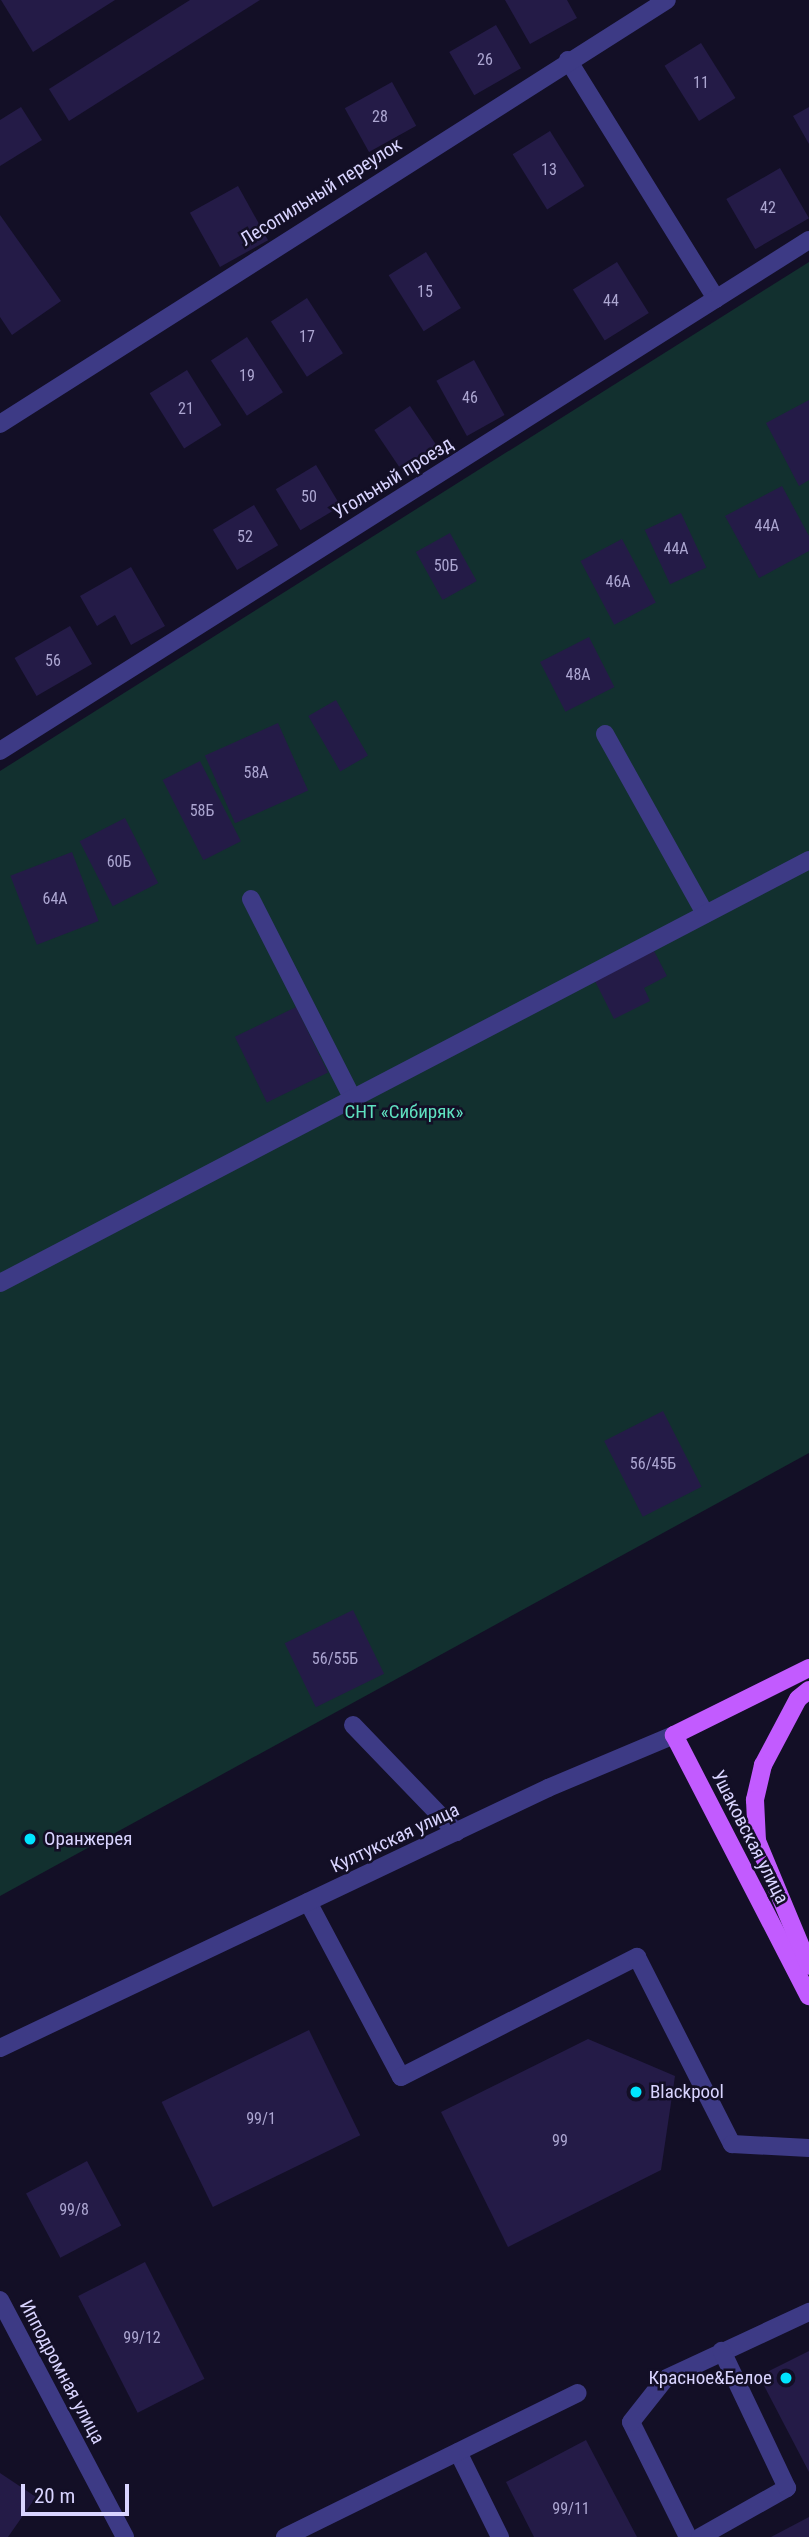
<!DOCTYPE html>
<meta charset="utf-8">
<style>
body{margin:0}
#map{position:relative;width:809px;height:2537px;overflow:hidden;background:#130f26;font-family:"Roboto Condensed",sans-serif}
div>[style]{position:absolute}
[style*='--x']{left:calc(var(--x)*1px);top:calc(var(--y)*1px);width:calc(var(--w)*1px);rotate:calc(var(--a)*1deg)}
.green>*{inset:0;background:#12302f}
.building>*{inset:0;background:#241b47;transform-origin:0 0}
.minor>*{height:18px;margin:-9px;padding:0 9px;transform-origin:9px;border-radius:9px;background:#3d3a85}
.major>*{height:18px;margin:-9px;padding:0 9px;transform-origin:9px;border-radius:9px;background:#c25bff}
.dots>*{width:19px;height:19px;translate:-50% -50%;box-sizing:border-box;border:4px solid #130f26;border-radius:50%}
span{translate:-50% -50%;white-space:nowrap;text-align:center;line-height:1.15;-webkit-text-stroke:5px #130f26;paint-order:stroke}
.number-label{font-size:16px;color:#aca6d1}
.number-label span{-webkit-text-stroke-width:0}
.street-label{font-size:19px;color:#d9d4ff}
.park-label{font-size:19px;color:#5fe0c0}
.poi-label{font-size:19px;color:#d9d4ff}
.left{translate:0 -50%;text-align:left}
.right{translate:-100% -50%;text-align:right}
.scale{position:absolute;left:21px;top:2484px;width:108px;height:32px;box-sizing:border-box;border:4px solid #d9d4ff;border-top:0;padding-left:9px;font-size:21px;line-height:24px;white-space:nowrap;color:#d9d4ff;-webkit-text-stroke:5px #130f26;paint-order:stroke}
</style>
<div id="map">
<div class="green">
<div style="clip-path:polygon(809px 262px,809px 1453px,0 1896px,0 771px)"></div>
</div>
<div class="building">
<div style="clip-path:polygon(1px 0,115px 0,33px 52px)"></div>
<div style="clip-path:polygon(190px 0,260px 0,69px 121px,49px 89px)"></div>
<div style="clip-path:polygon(505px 0,567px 0,577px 18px,530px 44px)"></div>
<div style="left:496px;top:25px;width:50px;height:54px;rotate:60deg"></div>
<div style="left:701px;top:43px;width:65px;height:43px;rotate:58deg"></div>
<div style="left:392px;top:82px;width:50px;height:54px;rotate:61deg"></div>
<div style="clip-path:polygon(21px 107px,42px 140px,0 166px,0 120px)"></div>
<div style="clip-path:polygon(809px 107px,809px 144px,793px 116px)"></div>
<div style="left:550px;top:131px;width:65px;height:44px;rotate:58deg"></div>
<div style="left:780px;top:168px;width:58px;height:62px;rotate:60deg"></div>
<div style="left:238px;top:186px;width:62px;height:55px;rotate:61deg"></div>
<div style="clip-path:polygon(0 215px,61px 301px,12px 335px,0 317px)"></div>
<div style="left:426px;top:252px;width:66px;height:44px;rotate:58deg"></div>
<div style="left:617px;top:262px;width:60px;height:52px;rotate:58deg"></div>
<div style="left:307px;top:298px;width:66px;height:43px;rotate:57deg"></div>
<div style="left:247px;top:337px;width:66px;height:43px;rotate:57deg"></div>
<div style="left:474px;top:360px;width:63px;height:43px;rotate:61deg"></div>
<div style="left:187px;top:370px;width:65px;height:44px;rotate:58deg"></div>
<div style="clip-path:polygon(809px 400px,809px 480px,799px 486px,766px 423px)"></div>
<div style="left:410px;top:406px;width:54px;height:43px;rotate:56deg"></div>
<div style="left:316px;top:465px;width:48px;height:47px;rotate:59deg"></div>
<div style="clip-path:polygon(782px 486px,809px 536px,809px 551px,759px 578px,725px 516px)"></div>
<div style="left:254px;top:505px;width:47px;height:48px;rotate:59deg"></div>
<div style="left:681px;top:513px;width:60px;height:40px;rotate:65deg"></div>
<div style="left:450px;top:533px;width:55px;height:39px;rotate:61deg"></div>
<div style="left:622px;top:539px;width:72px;height:47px;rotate:62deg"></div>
<div style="clip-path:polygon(131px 567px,165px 626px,131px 645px,115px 615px,97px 626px,80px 596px)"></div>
<div style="left:70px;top:626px;width:44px;height:64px;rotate:60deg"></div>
<div style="left:589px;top:637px;width:56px;height:55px;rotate:63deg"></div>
<div style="left:336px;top:700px;width:64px;height:32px;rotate:60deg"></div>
<div style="left:278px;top:723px;width:74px;height:80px;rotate:66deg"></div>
<div style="left:200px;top:761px;width:90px;height:42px;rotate:63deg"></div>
<div style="left:125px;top:818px;width:73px;height:51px;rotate:63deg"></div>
<div style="left:72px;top:852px;width:74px;height:66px;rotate:69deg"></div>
<div style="clip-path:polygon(653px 949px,667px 976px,644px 988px,650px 1001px,614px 1019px,594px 979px)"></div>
<div style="left:296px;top:1007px;width:73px;height:68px;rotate:64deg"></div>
<div style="left:663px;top:1411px;width:85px;height:66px;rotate:63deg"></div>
<div style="left:353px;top:1610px;width:71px;height:76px;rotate:64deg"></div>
<div style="left:309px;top:2030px;width:117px;height:164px;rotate:64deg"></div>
<div style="clip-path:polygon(588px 2039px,675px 2076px,661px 2170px,508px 2247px,441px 2112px)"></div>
<div style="left:87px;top:2161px;width:73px;height:69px;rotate:62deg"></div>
<div style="left:145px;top:2262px;width:131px;height:75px;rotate:63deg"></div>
<div style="clip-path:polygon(809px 2351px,809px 2472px,759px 2376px)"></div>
<div style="clip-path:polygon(586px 2440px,637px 2537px,534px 2537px,506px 2482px)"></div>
<div style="clip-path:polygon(0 2473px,36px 2497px,8px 2537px,0 2537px)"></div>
<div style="clip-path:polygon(809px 2517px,809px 2537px,771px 2537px)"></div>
</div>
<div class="minor">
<div style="--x:568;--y:60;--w:281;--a:58.2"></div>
<div style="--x:0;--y:424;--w:790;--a:-32.44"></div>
<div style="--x:605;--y:734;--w:206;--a:60.9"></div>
<div style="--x:0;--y:751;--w:957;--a:-32.28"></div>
<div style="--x:251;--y:899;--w:225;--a:63"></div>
<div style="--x:0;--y:1283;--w:913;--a:-27.6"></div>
<div style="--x:353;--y:1725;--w:149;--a:46.1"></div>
<div style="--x:308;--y:1902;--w:198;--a:62"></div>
<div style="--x:401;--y:2077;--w:265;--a:-27"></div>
<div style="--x:637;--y:1957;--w:210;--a:63.1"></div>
<div style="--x:732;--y:2144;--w:77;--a:3"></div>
<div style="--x:0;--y:2048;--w:607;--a:-25.38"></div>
<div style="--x:548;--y:1788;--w:137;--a:-22.8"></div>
<div style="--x:0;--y:2300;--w:268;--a:62.2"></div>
<div style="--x:458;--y:2452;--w:95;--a:63.7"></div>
<div style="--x:285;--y:2537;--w:326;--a:-26.2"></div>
<div style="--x:688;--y:2537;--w:128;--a:-116.4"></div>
<div style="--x:631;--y:2422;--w:55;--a:-51.7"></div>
<div style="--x:665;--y:2379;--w:159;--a:-25"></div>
<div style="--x:700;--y:2537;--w:100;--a:-29.4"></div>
<div style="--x:787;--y:2488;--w:152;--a:-115.4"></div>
</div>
<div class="major">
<div style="--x:809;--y:1668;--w:151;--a:153.6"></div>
<div style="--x:674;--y:1735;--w:294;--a:62.7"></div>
<div style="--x:809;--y:1690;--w:14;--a:141"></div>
<div style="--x:798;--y:1699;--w:75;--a:117.9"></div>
<div style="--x:763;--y:1765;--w:36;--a:103"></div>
<div style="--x:755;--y:1800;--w:41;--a:87.2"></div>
<div style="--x:757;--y:1841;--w:135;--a:67.4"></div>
</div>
<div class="dots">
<div style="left:30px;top:1839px;background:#00e5ff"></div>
<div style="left:636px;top:2092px;background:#00e5ff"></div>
<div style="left:786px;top:2378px;background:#00e5ff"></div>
</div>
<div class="number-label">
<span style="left:485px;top:60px">26</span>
<span style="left:701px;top:83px">11</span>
<span style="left:380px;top:117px">28</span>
<span style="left:549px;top:170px">13</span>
<span style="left:768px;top:208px">42</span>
<span style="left:425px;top:292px">15</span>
<span style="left:611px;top:301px">44</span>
<span style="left:307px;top:337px">17</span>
<span style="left:247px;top:376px">19</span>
<span style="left:470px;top:398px">46</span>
<span style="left:186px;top:409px">21</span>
<span style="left:309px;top:497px">50</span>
<span style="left:767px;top:526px">44А</span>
<span style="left:245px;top:537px">52</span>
<span style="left:676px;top:549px">44А</span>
<span style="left:446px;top:566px">50Б</span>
<span style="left:618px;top:582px">46А</span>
<span style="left:53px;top:661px">56</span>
<span style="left:578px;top:675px">48А</span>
<span style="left:256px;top:773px">58А</span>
<span style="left:202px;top:811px">58Б</span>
<span style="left:119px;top:862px">60Б</span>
<span style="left:55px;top:899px">64А</span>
<span style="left:653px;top:1464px">56/45Б</span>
<span style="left:335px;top:1659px">56/55Б</span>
<span style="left:261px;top:2119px">99/1</span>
<span style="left:560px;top:2141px">99</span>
<span style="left:74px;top:2210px">99/8</span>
<span style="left:142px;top:2338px">99/12</span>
<span style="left:571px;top:2509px">99/11</span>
</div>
<div class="street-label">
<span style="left:321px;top:192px;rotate:-32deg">Лесопильный переулок</span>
<span style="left:393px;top:478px;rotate:-32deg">Угольный проезд</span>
<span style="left:750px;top:1837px;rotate:63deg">Ушаковская улица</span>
<span style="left:395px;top:1838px;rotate:-25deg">Култукская улица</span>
<span style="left:62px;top:2372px;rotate:62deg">Ипподромная улица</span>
</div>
<div class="park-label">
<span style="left:404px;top:1112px">СНТ «Сибиряк»</span>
</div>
<div class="poi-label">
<span class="left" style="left:44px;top:1839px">Оранжерея</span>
<span class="left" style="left:650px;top:2092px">Blackpool</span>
<span class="right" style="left:772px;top:2378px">Красное&amp;Белое</span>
</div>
<div class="scale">20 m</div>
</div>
